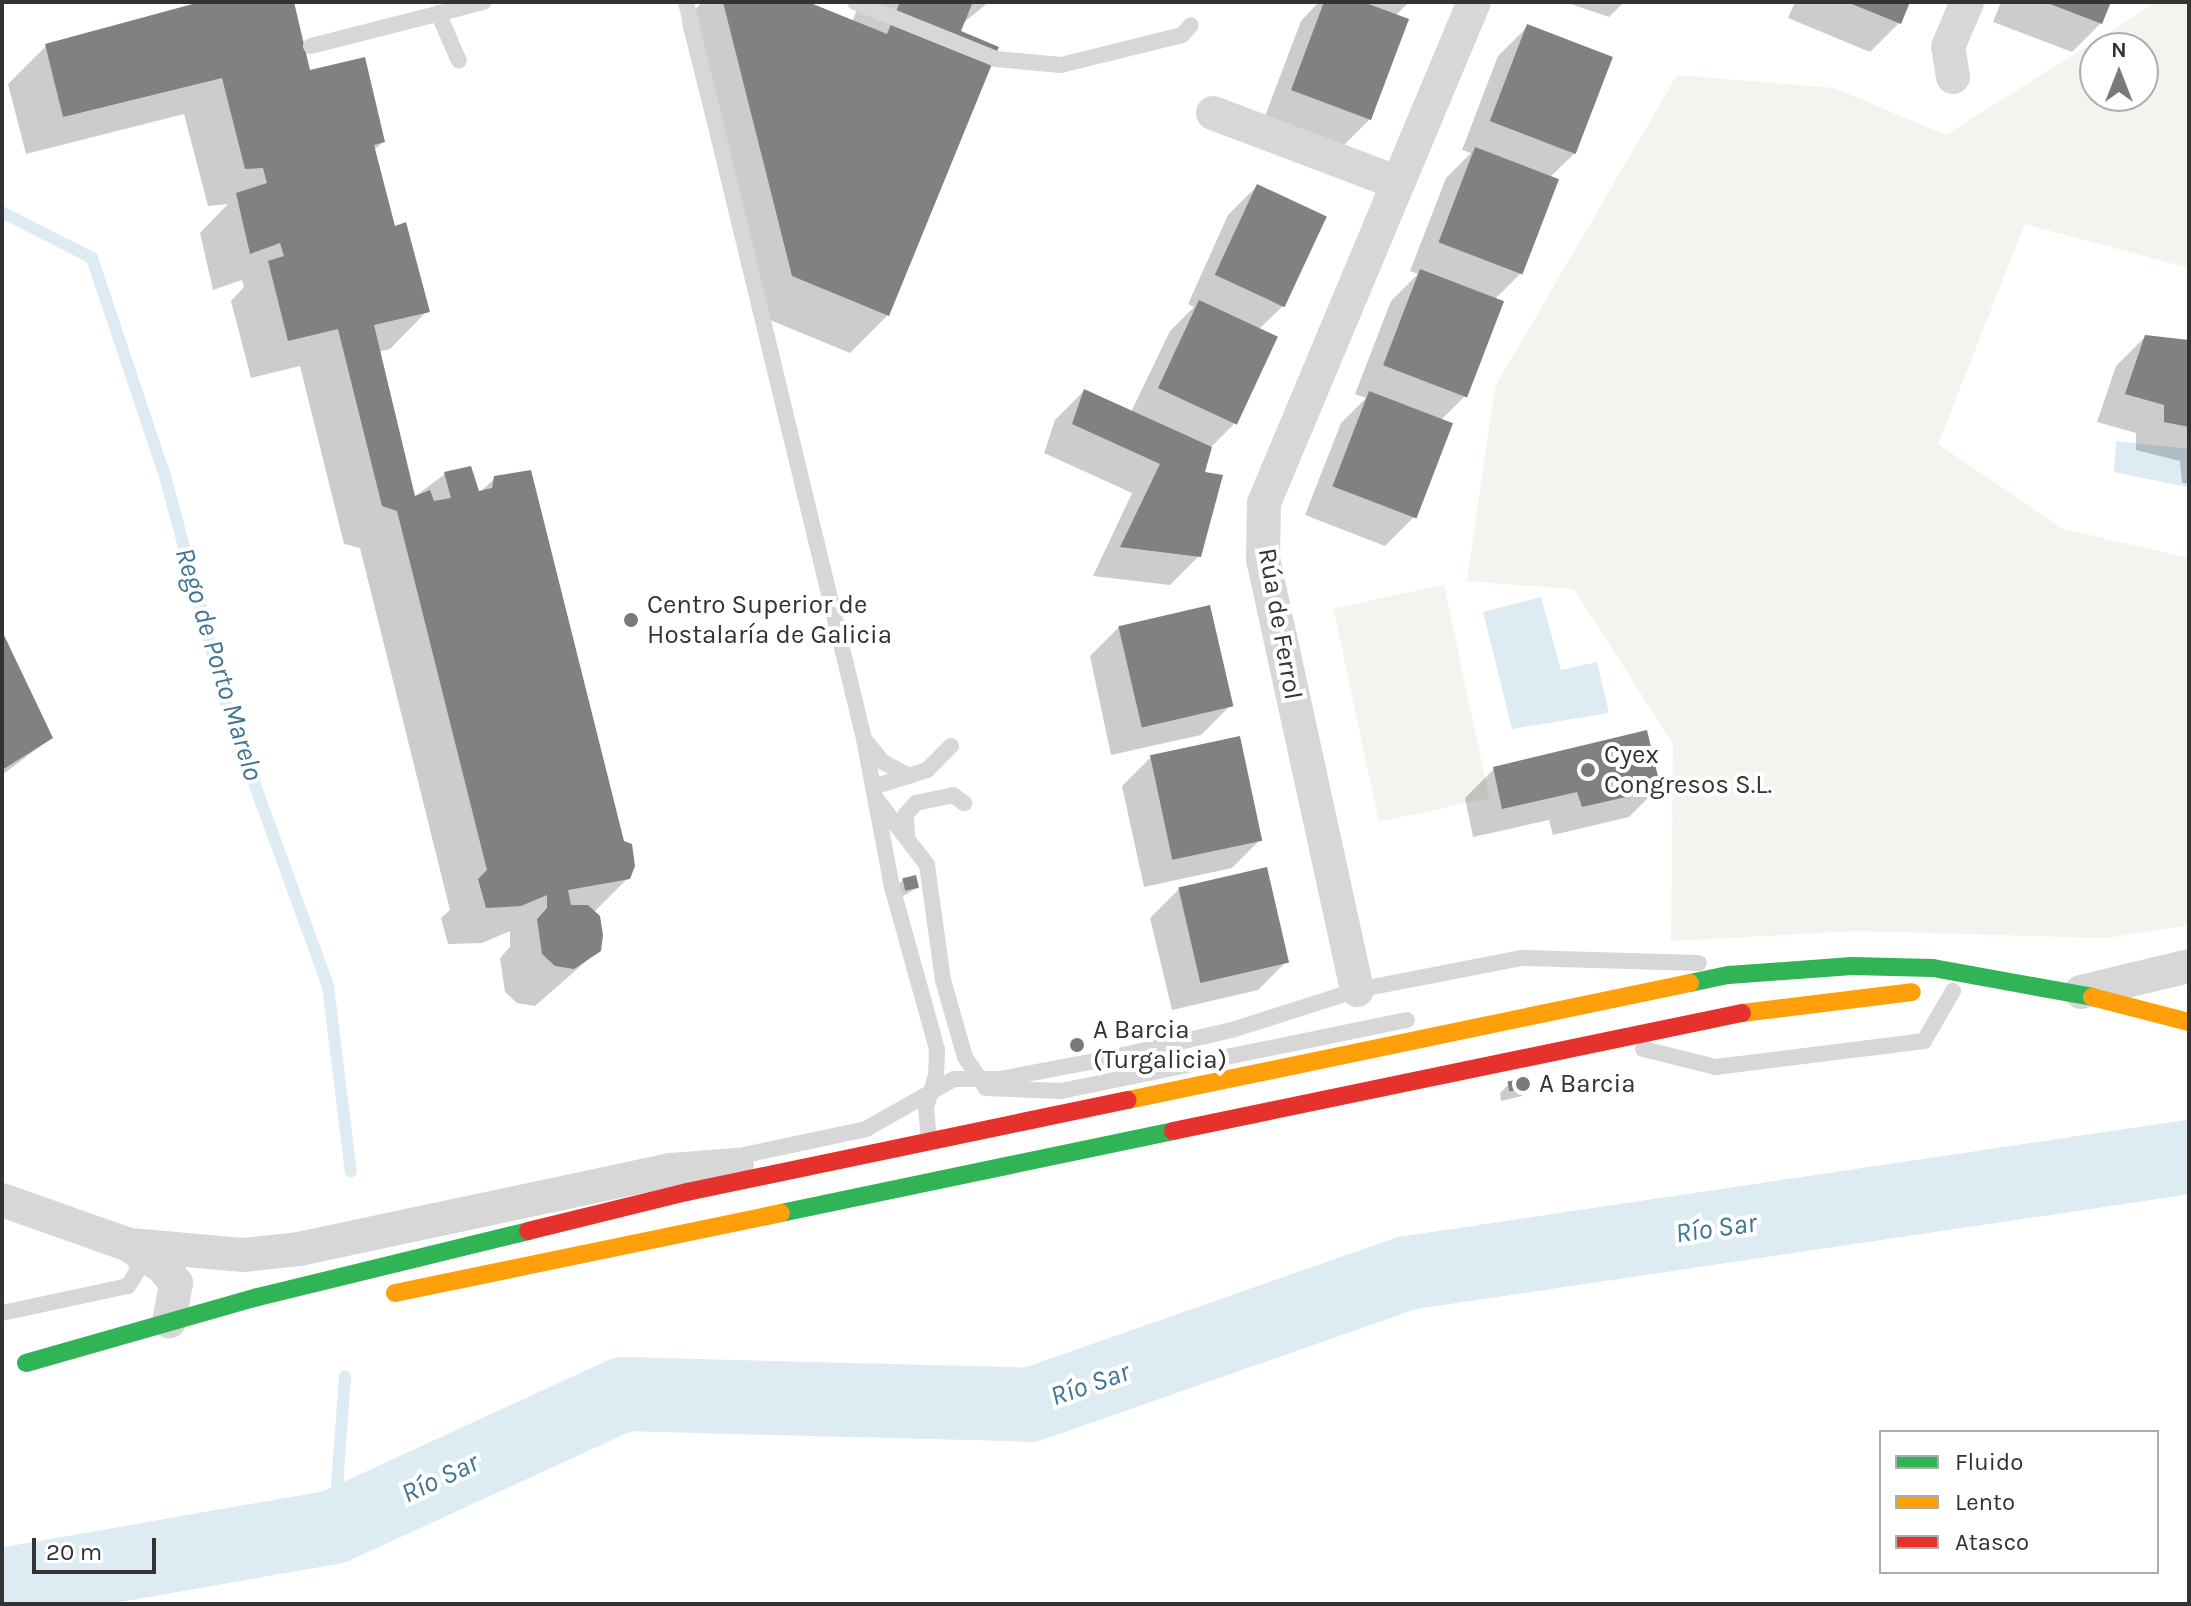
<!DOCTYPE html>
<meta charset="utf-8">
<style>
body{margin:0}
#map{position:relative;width:2191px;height:1606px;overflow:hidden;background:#fff;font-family:Karla,sans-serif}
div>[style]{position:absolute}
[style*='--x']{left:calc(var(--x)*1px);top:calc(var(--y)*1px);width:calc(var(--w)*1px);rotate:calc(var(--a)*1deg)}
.green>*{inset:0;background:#f1f5ed;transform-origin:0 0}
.water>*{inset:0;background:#ddebf3}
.shadow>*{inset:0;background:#0003}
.stream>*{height:12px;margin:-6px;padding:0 6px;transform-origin:6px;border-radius:6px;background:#ddebf3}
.river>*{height:74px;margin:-37px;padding:0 37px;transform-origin:37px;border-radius:37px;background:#ddebf3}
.building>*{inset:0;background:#818181;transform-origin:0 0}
.lane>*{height:16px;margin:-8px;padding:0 8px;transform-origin:8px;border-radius:8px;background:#d7d7d7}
.street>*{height:34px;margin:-17px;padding:0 17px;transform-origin:17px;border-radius:17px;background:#d7d7d7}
.fast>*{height:18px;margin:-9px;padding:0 9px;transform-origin:9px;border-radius:9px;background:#30b455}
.slow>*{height:18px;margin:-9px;padding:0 9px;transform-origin:9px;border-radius:9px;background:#ff9f0a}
.jam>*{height:18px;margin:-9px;padding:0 9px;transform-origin:9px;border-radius:9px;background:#e5322d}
.dots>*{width:22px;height:22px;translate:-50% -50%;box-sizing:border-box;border:4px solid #fff;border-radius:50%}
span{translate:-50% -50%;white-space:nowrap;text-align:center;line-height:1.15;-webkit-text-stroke:8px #fff;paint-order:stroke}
.poi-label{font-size:26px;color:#333}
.left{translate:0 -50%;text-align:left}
.street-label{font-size:26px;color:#333}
.water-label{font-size:28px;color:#3f7597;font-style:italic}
.frame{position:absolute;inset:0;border:4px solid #333;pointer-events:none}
.legend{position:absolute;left:1879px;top:1430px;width:280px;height:144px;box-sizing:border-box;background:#fff;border:2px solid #adadad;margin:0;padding:10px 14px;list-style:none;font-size:24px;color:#333}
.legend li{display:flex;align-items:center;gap:16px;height:40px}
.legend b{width:40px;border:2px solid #adadad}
.north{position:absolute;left:2079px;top:32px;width:80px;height:80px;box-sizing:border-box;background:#fff;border:2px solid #adadad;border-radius:50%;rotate:0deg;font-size:22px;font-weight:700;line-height:32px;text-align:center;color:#333}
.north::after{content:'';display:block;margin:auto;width:28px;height:36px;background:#7a7a7a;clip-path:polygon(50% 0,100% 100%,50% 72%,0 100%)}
.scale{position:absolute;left:32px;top:1538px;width:124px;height:36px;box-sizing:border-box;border:4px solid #333;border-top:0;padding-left:10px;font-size:24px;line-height:28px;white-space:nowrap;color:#333;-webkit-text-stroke:6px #fff;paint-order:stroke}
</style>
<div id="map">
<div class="green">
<div style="clip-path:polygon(evenodd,2157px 2px,2189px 2px,2189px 268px,2025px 224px,1938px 444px,2063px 529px,2189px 558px,2189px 925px,2106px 938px,1858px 931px,1671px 941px,1673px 744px,1574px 589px,1467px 581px,1495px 387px,1677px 75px,1834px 88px,1946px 135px,2157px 2px,2095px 48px,2143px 48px,2143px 96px,2095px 96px,2095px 48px)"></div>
<div style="left:1444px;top:585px;width:218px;height:113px;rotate:78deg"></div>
</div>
<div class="water">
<div style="clip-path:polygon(2116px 441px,2189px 449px,2187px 487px,2114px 472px)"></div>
<div style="clip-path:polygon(1541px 597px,1561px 670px,1597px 662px,1609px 713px,1512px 729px,1483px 612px)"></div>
</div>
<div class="shadow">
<div style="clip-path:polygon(207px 2px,292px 2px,308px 72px,383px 142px,373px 151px,394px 229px,427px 311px,390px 349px,378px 352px,413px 498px,445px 474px,478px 494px,495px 478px,628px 878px,593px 913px,599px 950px,535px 1006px,517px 1003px,505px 992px,500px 958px,510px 947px,510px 931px,482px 943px,448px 944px,441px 918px,450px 910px,360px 548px,344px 544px,300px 366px,251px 378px,231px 301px,244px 287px,242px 280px,213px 290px,200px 233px,228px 204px,208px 206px,184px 114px,26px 154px,8px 84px,46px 46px)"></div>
<div style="clip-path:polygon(702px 2px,803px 2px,852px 22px,860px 2px,989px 2px,962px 24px,888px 315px,850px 353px,755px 314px,682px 23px)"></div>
<div style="clip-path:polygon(1319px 2px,1409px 2px,1395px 16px,1370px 119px,1341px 148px,1264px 119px,1301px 21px)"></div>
<div style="clip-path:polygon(1565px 2px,1624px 2px,1609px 17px)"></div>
<div style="clip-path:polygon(1795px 2px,1908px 2px,1899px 23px,1870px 52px,1788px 18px)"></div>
<div style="clip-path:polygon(2001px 2px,2109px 2px,2101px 23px,2072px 52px,1993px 22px)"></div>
<div style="clip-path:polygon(1527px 27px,1575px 153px,1549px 178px,1520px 274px,1494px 300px,1465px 396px,1440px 421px,1450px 425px,1414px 517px,1385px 546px,1305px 515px,1341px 423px,1366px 398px,1355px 394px,1391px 301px,1418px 274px,1410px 271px,1446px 178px,1471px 153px,1462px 150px,1498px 56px)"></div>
<div style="clip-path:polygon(1257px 186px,1284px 305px,1258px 330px,1233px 425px,1210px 448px,1203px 474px,1199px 556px,1170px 585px,1093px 576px,1132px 493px,1044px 453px,1055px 420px,1084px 391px,1131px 412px,1170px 331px,1194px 307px,1188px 304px,1228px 215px)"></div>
<div style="clip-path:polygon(2145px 337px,2189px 342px,2189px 484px,2182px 483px,2180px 461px,2136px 450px,2136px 433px,2097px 422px,2116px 366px)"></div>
<div style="clip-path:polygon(1119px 627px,1230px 706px,1201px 735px,1111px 755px,1090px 656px)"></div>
<div style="clip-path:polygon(2px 636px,51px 738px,2px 775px)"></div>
<div style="clip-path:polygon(1151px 757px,1261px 839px,1232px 868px,1144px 887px,1122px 786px)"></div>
<div style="clip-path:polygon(1494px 769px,1658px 788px,1629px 817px,1553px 835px,1549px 820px,1473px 837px,1465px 798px)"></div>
<div style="clip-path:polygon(903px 880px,917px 888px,896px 900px,893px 889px)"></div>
<div style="clip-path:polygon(1179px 889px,1287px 961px,1258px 990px,1172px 1010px,1150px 918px)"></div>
<div style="clip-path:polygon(1509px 1084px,1531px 1087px,1522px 1096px,1501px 1101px,1500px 1093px)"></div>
</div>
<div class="stream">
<div style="--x:2;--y:212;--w:101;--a:27.1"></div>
<div style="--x:92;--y:258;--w:230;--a:71.5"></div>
<div style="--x:165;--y:476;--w:243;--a:75"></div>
<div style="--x:228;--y:711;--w:293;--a:70"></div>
<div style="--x:328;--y:986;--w:187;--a:83"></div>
<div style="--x:334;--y:1527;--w:151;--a:-85.8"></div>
</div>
<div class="river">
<div style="--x:2;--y:1585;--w:337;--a:-9.9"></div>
<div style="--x:334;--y:1527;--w:318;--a:-24.7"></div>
<div style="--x:623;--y:1394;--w:407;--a:1.5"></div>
<div style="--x:1030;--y:1405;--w:399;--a:-19.3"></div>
<div style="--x:1407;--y:1273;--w:791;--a:-8.44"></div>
</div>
<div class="building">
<div style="clip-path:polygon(200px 2px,294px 2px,310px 70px,365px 57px,385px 142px,374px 145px,395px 226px,406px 222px,430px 312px,374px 325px,415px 496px,430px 490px,434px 501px,451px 498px,444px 472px,471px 466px,479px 491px,492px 488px,494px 476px,531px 470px,624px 841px,632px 844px,635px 866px,630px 879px,568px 890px,571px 905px,588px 905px,600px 916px,603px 935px,601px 951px,574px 969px,555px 966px,542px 954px,537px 919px,547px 908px,547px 895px,521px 906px,486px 908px,478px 879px,487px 870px,397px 511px,382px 506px,338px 329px,288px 341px,268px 261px,284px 256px,280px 243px,250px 254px,236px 193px,267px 183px,263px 168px,245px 169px,222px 78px,63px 117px,45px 44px)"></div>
<div style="clip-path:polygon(723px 2px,808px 2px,887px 34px,900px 2px,966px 2px,972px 4px,961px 31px,999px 47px,889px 316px,792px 276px)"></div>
<div style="clip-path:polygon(1324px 2px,1363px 2px,1409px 19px,1371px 120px,1291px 90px)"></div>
<div style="clip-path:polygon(1847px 2px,1910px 2px,1901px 24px)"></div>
<div style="clip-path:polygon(2045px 2px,2111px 2px,2102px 24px)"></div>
<div style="left:1527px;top:24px;width:92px;height:104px;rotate:21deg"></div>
<div style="left:1475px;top:147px;width:90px;height:102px;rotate:21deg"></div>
<div style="left:1257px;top:184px;width:77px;height:100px;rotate:25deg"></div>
<div style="left:1420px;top:269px;width:90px;height:103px;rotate:21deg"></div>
<div style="left:1199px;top:300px;width:87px;height:97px;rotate:25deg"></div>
<div style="clip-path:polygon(2145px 335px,2189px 340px,2189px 427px,2164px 422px,2164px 405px,2125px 394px)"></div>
<div style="clip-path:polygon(1084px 389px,1212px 447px,1205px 472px,1223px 475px,1201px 557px,1120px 547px,1160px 464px,1072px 424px)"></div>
<div style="left:1369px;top:391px;width:90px;height:102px;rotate:21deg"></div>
<div style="left:1210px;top:605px;width:104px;height:94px;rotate:77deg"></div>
<div style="clip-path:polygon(2px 631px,53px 738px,2px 770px)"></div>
<div style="clip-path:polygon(1647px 730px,1661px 789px,1582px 807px,1577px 792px,1502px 809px,1493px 767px)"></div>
<div style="left:1240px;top:736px;width:107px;height:92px;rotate:78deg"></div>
<div style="left:1267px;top:867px;width:98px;height:91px;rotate:77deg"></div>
<div style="left:916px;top:875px;width:13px;height:14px;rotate:77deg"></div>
<div style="left:1531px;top:1077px;width:10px;height:24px;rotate:79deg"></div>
</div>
<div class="lane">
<div style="--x:686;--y:2;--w:758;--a:76.42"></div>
<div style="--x:864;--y:739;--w:151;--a:79.3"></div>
<div style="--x:892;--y:887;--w:168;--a:74.5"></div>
<div style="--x:937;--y:1049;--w:26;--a:92"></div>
<div style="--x:936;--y:1075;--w:34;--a:107"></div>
<div style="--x:926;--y:1107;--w:33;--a:85"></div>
<div style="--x:855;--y:2;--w:152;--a:22"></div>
<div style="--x:996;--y:59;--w:65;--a:5.3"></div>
<div style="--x:1061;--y:65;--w:125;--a:-13.9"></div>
<div style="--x:1182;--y:35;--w:13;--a:-48"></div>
<div style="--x:438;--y:13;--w:52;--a:66.4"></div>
<div style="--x:311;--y:46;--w:178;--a:-14.3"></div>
<div style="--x:865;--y:740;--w:28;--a:51"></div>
<div style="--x:883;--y:762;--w:30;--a:28"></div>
<div style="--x:873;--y:787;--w:57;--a:-17.5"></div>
<div style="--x:927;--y:770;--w:34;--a:-45"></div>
<div style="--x:877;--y:800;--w:82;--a:52.4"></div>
<div style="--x:927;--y:865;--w:116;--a:82.1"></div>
<div style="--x:943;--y:980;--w:80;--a:74.1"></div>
<div style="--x:965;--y:1057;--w:37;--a:56"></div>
<div style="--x:986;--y:1088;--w:75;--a:2.3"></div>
<div style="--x:1061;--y:1091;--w:353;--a:-11.6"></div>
<div style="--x:907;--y:835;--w:21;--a:-93"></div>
<div style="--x:906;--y:814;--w:15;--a:-48"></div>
<div style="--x:916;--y:803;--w:38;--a:-12"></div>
<div style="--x:953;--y:795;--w:14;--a:36"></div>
<div style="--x:1643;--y:1049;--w:75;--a:13.9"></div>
<div style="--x:1716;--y:1067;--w:210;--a:-7.1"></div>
<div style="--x:1924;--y:1041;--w:58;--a:-59.9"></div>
<div style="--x:730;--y:1158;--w:139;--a:-12"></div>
<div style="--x:866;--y:1129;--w:101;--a:-29.6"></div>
<div style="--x:954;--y:1079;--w:46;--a:0"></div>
<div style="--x:1000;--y:1079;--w:108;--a:-10.7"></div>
<div style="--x:1106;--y:1059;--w:129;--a:-13"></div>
<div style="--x:1232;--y:1030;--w:131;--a:-17.7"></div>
<div style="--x:1357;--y:990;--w:168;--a:-11"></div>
<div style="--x:1522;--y:958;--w:177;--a:1.6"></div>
<div style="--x:2;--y:1313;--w:129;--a:-12.1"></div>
<div style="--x:128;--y:1286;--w:19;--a:-58"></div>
<div style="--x:138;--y:1270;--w:21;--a:-109"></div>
</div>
<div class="street">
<div style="--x:1953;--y:77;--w:30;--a:-99"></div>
<div style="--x:1948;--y:47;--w:49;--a:-67.1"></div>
<div style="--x:1213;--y:113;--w:198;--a:20.7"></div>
<div style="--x:1357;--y:990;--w:440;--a:-102.3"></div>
<div style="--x:1263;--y:560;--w:57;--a:-89"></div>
<div style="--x:1264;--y:503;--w:543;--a:-67.26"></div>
<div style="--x:2081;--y:992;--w:111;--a:-13.5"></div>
<div style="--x:2;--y:1200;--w:135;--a:19.5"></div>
<div style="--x:129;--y:1245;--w:115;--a:5"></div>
<div style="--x:244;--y:1255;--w:55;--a:-6.2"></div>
<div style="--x:299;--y:1249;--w:380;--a:-12"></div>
<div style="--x:671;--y:1170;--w:66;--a:-4.3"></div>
<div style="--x:133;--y:1248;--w:34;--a:32"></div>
<div style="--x:162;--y:1266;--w:22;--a:51"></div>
<div style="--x:176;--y:1283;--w:39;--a:100"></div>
</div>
<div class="fast">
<div style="--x:1690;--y:983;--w:40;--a:-12"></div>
<div style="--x:1729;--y:975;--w:123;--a:-4.2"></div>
<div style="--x:1852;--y:966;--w:81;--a:1.4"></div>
<div style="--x:1933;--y:968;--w:162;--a:10.3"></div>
<div style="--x:781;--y:1213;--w:400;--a:-11.8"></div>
<div style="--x:26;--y:1363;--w:241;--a:-15.9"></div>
<div style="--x:258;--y:1297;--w:278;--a:-13.7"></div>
</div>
<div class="slow">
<div style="--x:2092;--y:997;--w:100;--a:14.5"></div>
<div style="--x:1742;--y:1013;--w:171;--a:-7"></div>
<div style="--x:1128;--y:1100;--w:574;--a:-11.76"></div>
<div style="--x:395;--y:1293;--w:394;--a:-11.7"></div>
</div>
<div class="jam">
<div style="--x:1173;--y:1131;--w:581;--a:-11.72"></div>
<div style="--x:528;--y:1231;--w:164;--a:-13.8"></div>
<div style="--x:687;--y:1192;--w:450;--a:-11.8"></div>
</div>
<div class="dots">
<div style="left:631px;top:620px;background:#7a7a7a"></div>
<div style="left:1588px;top:770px;background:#7a7a7a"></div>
<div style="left:1077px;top:1045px;background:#7a7a7a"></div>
<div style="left:1523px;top:1084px;background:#7a7a7a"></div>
</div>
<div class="poi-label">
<span class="left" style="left:647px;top:620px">Centro Superior de<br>Hostalaría de Galicia</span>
<span class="left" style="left:1604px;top:770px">Cyex<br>Congresos S.L.</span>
<span class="left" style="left:1093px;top:1045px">A Barcia<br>(Turgalicia)</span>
<span class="left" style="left:1539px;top:1084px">A Barcia</span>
</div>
<div class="street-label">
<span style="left:1280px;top:624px;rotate:80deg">Rúa de Ferrol</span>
</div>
<div class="water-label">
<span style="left:219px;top:664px;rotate:73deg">Rego de Porto Marelo</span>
<span style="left:1716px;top:1228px;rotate:-8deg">Río Sar</span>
<span style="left:1090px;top:1384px;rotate:-19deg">Río Sar</span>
<span style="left:440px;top:1478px;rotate:-25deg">Río Sar</span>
</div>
<div class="frame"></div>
<ul class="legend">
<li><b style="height:10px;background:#30b455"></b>Fluido</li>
<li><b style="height:10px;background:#ff9f0a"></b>Lento</li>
<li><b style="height:10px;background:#e5322d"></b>Atasco</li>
</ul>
<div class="north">N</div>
<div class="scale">20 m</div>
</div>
